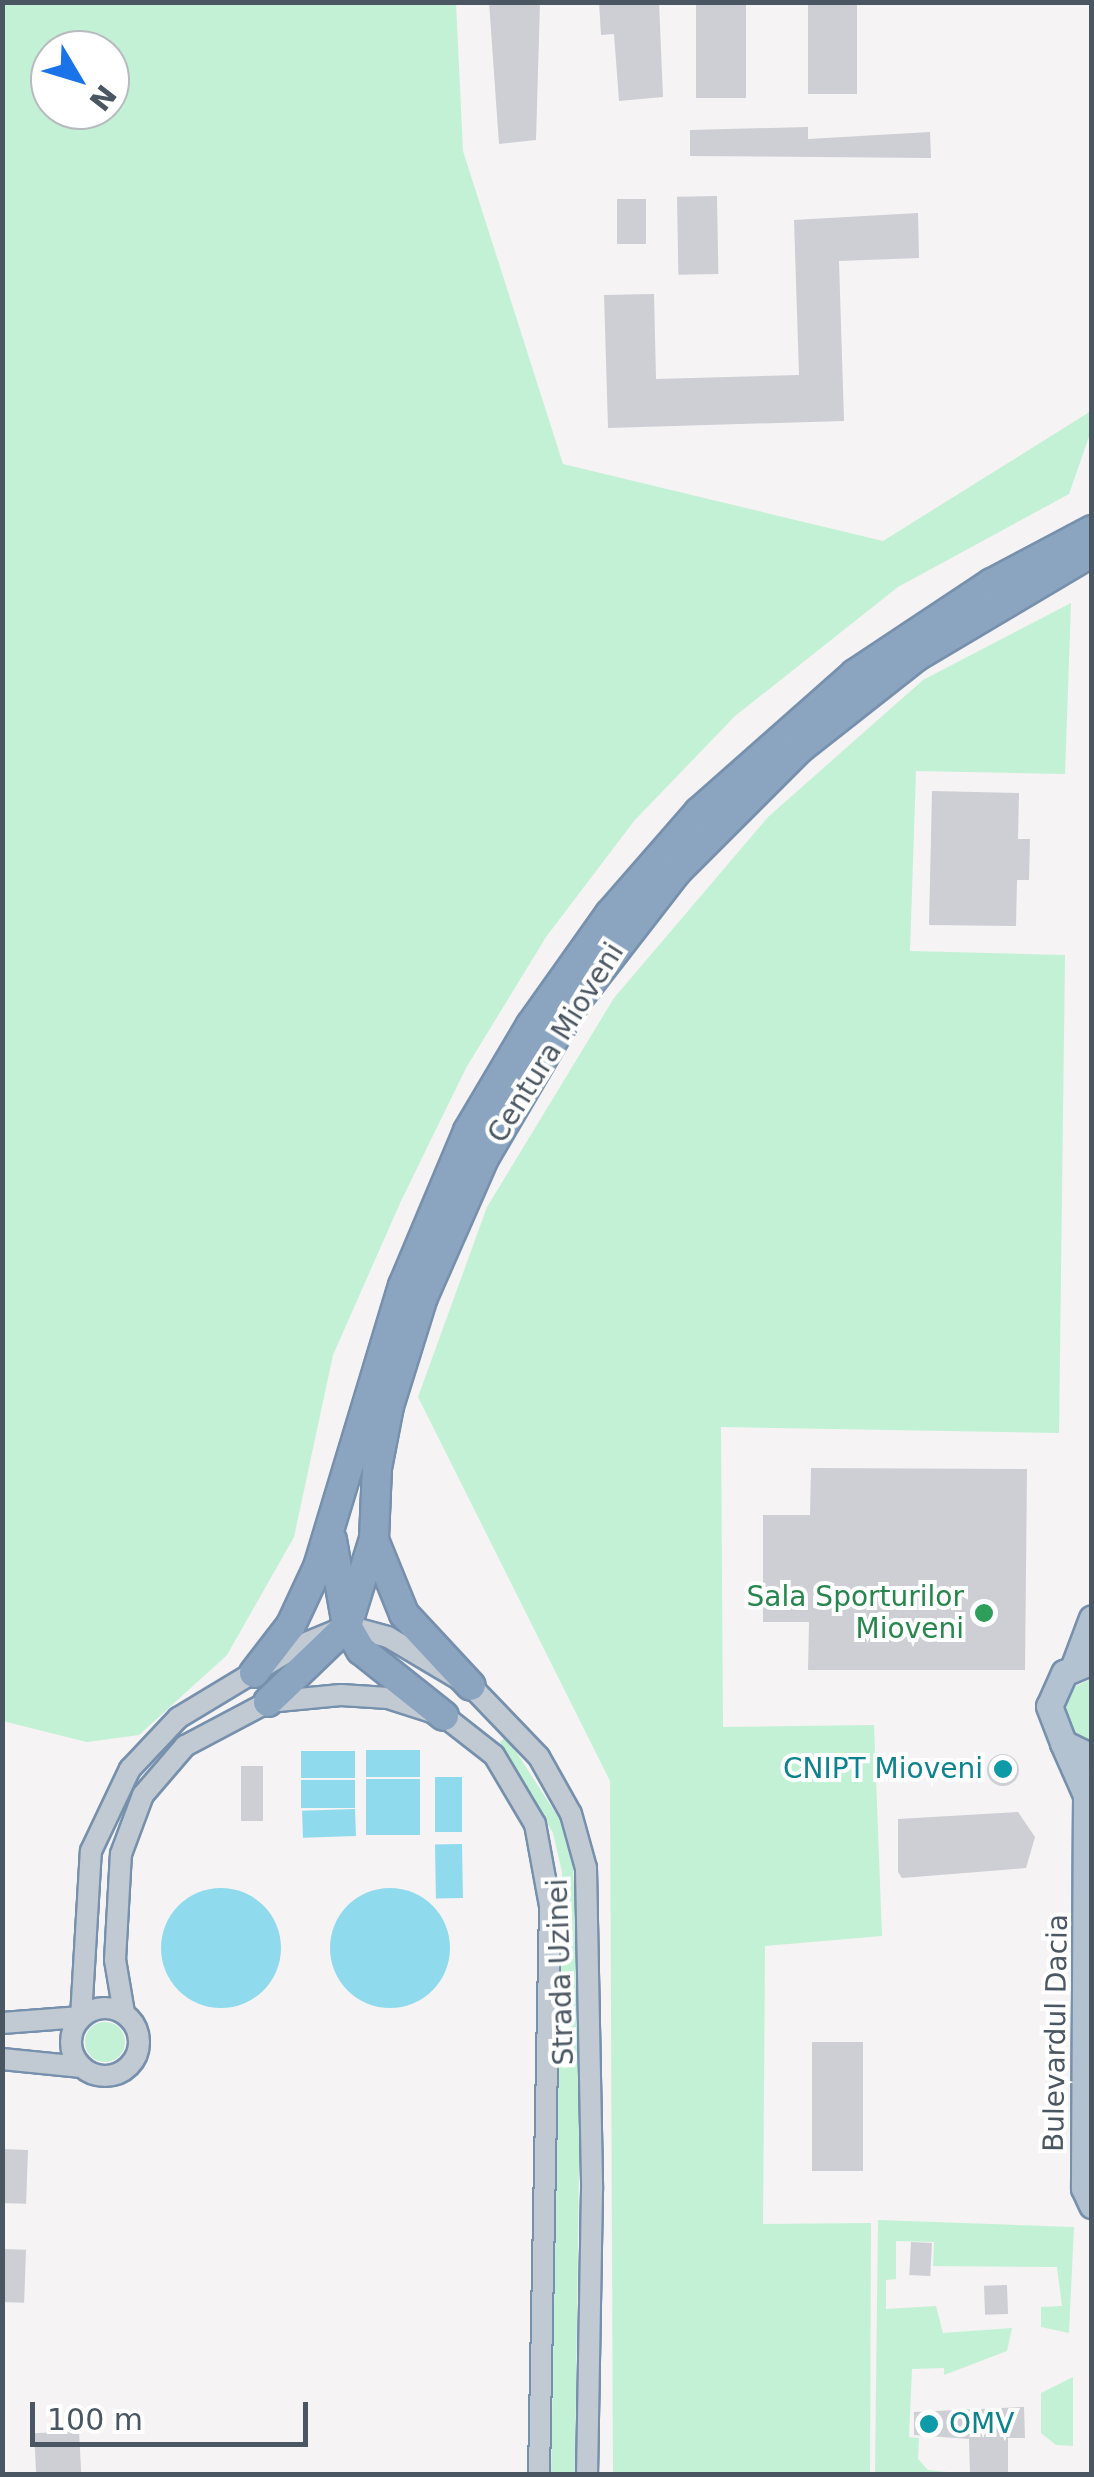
<!DOCTYPE html>
<style>
body{margin:0}
#map{position:relative;width:1094px;height:2477px;overflow:hidden;background:#f5f3f3;font-family:"DejaVu Sans",sans-serif}
div>[style]{position:absolute}
[style*='--x']{left:calc(var(--x)*1px);top:calc(var(--y)*1px);width:calc(var(--w)*1px);rotate:calc(var(--a)*1deg)}
.green>*{inset:0;background:#c3f1d5}
.round{border-radius:50%}
.water>*{inset:0;background:#90daee;transform-origin:0 0}
.building>*{inset:0;background:#cdcfd5;transform-origin:0 0}
.roads{filter:drop-shadow(2px 0 #7690ad) drop-shadow(-2px 0 #7690ad) drop-shadow(0 2px #7690ad) drop-shadow(0 -2px #7690ad)}
.minor>*{height:20px;margin:-10px;padding:0 10px;transform-origin:10px;border-radius:10px;background:#c1cad2}
.minor>.ring{margin:-10px;padding:0;box-sizing:content-box;background:none;border:20px solid #c1cad2;border-radius:50%}
.major>*{height:25px;margin:-12.5px;padding:0 12.5px;transform-origin:12.5px;border-radius:12.5px;background:#b3c2d1}
.highway>*{height:28px;margin:-14px;padding:0 14px;transform-origin:14px;border-radius:14px;background:#8ba5c1}
.dots>*{width:28px;height:28px;translate:-50% -50%;box-sizing:border-box;border:5px solid #fff;border-radius:50%}
span{translate:-50% -50%;white-space:nowrap;text-align:center;line-height:1.15;-webkit-text-stroke:8px #fff;paint-order:stroke}
.street-label{font-size:28px;color:#4a5661}
.leisure-label{font-size:28px;color:#27864d}
.right{translate:-100% -50%;text-align:right}
.culture-label{font-size:28px;color:#0d838f}
.left{translate:0 -50%;text-align:left}
.frame{position:absolute;inset:0;border:5px solid #4a5661;pointer-events:none}
.north{position:absolute;left:30px;top:30px;width:100px;height:100px;box-sizing:border-box;background:#fff;border:2px solid #b7bbc0;border-radius:50%;rotate:128deg;font-size:28px;font-weight:700;line-height:40px;text-align:center;color:#4a5661}
.north::after{content:'';display:block;margin:auto;width:35px;height:45px;background:#1a73e8;clip-path:polygon(50% 0,100% 100%,50% 72%,0 100%)}
.scale{position:absolute;left:30px;top:2402px;width:278px;height:45px;box-sizing:border-box;border:5px solid #4a5661;border-top:0;padding-left:12px;font-size:30px;line-height:35px;white-space:nowrap;color:#4a5661;-webkit-text-stroke:8px #fff;paint-order:stroke}
</style>
<div id="map">
<div class="green">
<div style="clip-path:polygon(evenodd,2px 3px,456px 3px,463px 151px,563px 464px,883px 541px,1091px 411px,1091px 431px,1069px 494px,898px 587px,735px 716px,634px 821px,546px 937px,466px 1068px,401px 1201px,333px 1355px,294px 1537px,227px 1655px,139px 1735px,87px 1742px,3px 1721px,2px 3px,110px 50px,110px 110px,50px 110px,50px 50px,110px 50px)"></div>
<div style="clip-path:polygon(1071px 603px,1065px 774px,916px 771px,910px 951px,1065px 955px,1059px 1433px,721px 1427px,723px 1727px,874px 1725px,882px 1936px,765px 1946px,763px 2224px,871px 2223px,870px 2474px,613px 2474px,610px 1781px,418px 1397px,487px 1207px,614px 998px,768px 817px,923px 680px)"></div>
<div style="clip-path:polygon(1091px 1679px,1091px 1747px,1068px 1731px,1063px 1708px,1074px 1687px)"></div>
<div style="clip-path:polygon(506px 1736px,560px 1820px,573px 1867px,581px 2008px,575px 2474px,551px 2474px,562px 1872px,553px 1833px,500px 1742px)"></div>
<div class="round" style="left:85px;top:2022px;width:40px;height:40px"></div>
<div style="clip-path:polygon(878px 2220px,1074px 2227px,1069px 2333px,1041px 2327px,1041px 2307px,1062px 2306px,1057px 2267px,933px 2266px,934px 2242px,896px 2241px,896px 2279px,886px 2280px,886px 2309px,936px 2306px,943px 2333px,1012px 2328px,1007px 2351px,944px 2375px,944px 2368px,912px 2369px,909px 2437px,919px 2438px,918px 2459px,928px 2470px,966px 2474px,875px 2474px)"></div>
<div style="clip-path:polygon(1073px 2377px,1073px 2446px,1056px 2445px,1041px 2433px,1041px 2393px)"></div>
</div>
<div class="water">
<div style="left:420px;top:1750px;width:27px;height:54px;rotate:90deg"></div>
<div style="left:301px;top:1751px;width:54px;height:27px"></div>
<div style="left:435px;top:1777px;width:27px;height:55px"></div>
<div style="left:420px;top:1779px;width:56px;height:54px;rotate:90deg"></div>
<div style="left:301px;top:1780px;width:54px;height:28px"></div>
<div style="left:355px;top:1809px;width:27px;height:53px;rotate:88deg"></div>
<div style="left:462px;top:1844px;width:54px;height:27px;rotate:89deg"></div>
<div class="round" style="left:161px;top:1888px;width:120px;height:120px"></div>
<div class="round" style="left:330px;top:1888px;width:120px;height:120px"></div>
</div>
<div class="building">
<div style="clip-path:polygon(489px 2px,540px 2px,536px 140px,499px 144px)"></div>
<div style="clip-path:polygon(599px 2px,659px 2px,663px 97px,619px 101px,614px 34px,601px 35px)"></div>
<div style="left:696px;top:2px;width:50px;height:96px"></div>
<div style="left:808px;top:2px;width:49px;height:92px"></div>
<div style="clip-path:polygon(808px 127px,808px 139px,930px 132px,931px 158px,690px 156px,690px 130px)"></div>
<div style="left:717px;top:196px;width:78px;height:40px;rotate:89deg"></div>
<div style="left:617px;top:199px;width:29px;height:45px"></div>
<div style="clip-path:polygon(918px 213px,919px 258px,839px 261px,844px 421px,608px 428px,604px 295px,654px 294px,656px 379px,799px 375px,794px 220px)"></div>
<div style="clip-path:polygon(932px 791px,1019px 793px,1018px 839px,1030px 839px,1029px 880px,1017px 880px,1016px 926px,929px 925px)"></div>
<div style="clip-path:polygon(811px 1468px,1027px 1469px,1025px 1670px,808px 1670px,809px 1622px,763px 1622px,763px 1515px,810px 1515px)"></div>
<div class="round" style="left:987px;top:1754px;width:32px;height:32px"></div>
<div style="left:241px;top:1766px;width:22px;height:55px"></div>
<div style="clip-path:polygon(1018px 1812px,1035px 1837px,1026px 1868px,902px 1878px,898px 1872px,898px 1819px)"></div>
<div style="left:812px;top:2042px;width:51px;height:129px"></div>
<div style="left:2px;top:2149px;width:26px;height:54px;rotate:2deg"></div>
<div style="left:911px;top:2242px;width:21px;height:33px;rotate:3deg"></div>
<div style="left:2px;top:2249px;width:24px;height:53px;rotate:2deg"></div>
<div style="left:1007px;top:2285px;width:29px;height:23px;rotate:88deg"></div>
<div style="clip-path:polygon(1024px 2407px,1025px 2438px,1008px 2438px,1008px 2473px,970px 2474px,969px 2439px,914px 2435px,914px 2412px)"></div>
<div style="left:79px;top:2431px;width:43px;height:45px;rotate:87deg"></div>
</div>
<div class="roads">
<div class="minor">
<div class="ring" style="left:71px;top:2008px;width:48px;height:48px"></div>
<div style="--x:124;--y:2013;--w:54;--a:-99.6"></div>
<div style="--x:115;--y:1960;--w:106;--a:-86.8"></div>
<div style="--x:121;--y:1854;--w:63;--a:-69.6"></div>
<div style="--x:143;--y:1795;--w:65;--a:-49.4"></div>
<div style="--x:185;--y:1746;--w:94;--a:-27.9"></div>
<div style="--x:268;--y:1702;--w:73;--a:-5.5"></div>
<div style="--x:341;--y:1695;--w:47;--a:3.7"></div>
<div style="--x:388;--y:1698;--w:59;--a:17.8"></div>
<div style="--x:444;--y:1716;--w:63;--a:38"></div>
<div style="--x:494;--y:1755;--w:80;--a:59.3"></div>
<div style="--x:535;--y:1824;--w:83;--a:79.6"></div>
<div style="--x:550;--y:1906;--w:568;--a:91.11"></div>
<div style="--x:2;--y:2023;--w:79;--a:-4.3"></div>
<div style="--x:81;--y:2017;--w:166;--a:-86.6"></div>
<div style="--x:91;--y:1851;--w:91;--a:-64.6"></div>
<div style="--x:130;--y:1769;--w:70;--a:-46.7"></div>
<div style="--x:178;--y:1718;--w:135;--a:-31.1"></div>
<div style="--x:294;--y:1648;--w:57;--a:-22.5"></div>
<div style="--x:347;--y:1626;--w:42;--a:15"></div>
<div style="--x:388;--y:1637;--w:96;--a:30.6"></div>
<div style="--x:471;--y:1686;--w:98;--a:46.2"></div>
<div style="--x:539;--y:1757;--w:65;--a:60.7"></div>
<div style="--x:571;--y:1814;--w:56;--a:74.5"></div>
<div style="--x:586;--y:1868;--w:322;--a:88.9"></div>
<div style="--x:592;--y:2190;--w:284;--a:91"></div>
<div style="--x:2;--y:2059;--w:80;--a:5.7"></div>
</div>
<div class="major">
<div style="--x:1092;--y:1661;--w:30;--a:157"></div>
<div style="--x:1064;--y:1673;--w:36;--a:114"></div>
<div style="--x:1049;--y:1706;--w:40;--a:69"></div>
<div style="--x:1063;--y:1743;--w:32;--a:26"></div>
<div style="--x:1074;--y:1666;--w:51;--a:-69.4"></div>
<div style="--x:1063;--y:1743;--w:57;--a:66.1"></div>
<div style="--x:1086;--y:1795;--w:393;--a:90.3"></div>
<div style="--x:1084;--y:2188;--w:19;--a:65"></div>
</div>
<div class="highway">
<div style="--x:332;--y:1540;--w:87;--a:80.1"></div>
<div style="--x:347;--y:1626;--w:28;--a:60"></div>
<div style="--x:361;--y:1650;--w:106;--a:38.5"></div>
<div style="--x:374;--y:1540;--w:80;--a:67.9"></div>
<div style="--x:404;--y:1614;--w:98;--a:47.1"></div>
<div style="--x:254;--y:1673;--w:61;--a:-52.4"></div>
<div style="--x:291;--y:1625;--w:64;--a:-65"></div>
<div style="--x:318;--y:1567;--w:294;--a:-73.2"></div>
<div style="--x:403;--y:1286;--w:168;--a:-67.2"></div>
<div style="--x:468;--y:1131;--w:123;--a:-59.3"></div>
<div style="--x:531;--y:1025;--w:136;--a:-54.6"></div>
<div style="--x:610;--y:914;--w:135;--a:-48.9"></div>
<div style="--x:699;--y:812;--w:208;--a:-41.5"></div>
<div style="--x:855;--y:674;--w:164;--a:-33.6"></div>
<div style="--x:992;--y:583;--w:113;--a:-27.9"></div>
<div style="--x:268;--y:1702;--w:110;--a:-43.9"></div>
<div style="--x:347;--y:1626;--w:91;--a:-72.8"></div>
<div style="--x:374;--y:1539;--w:71;--a:-87.6"></div>
<div style="--x:377;--y:1468;--w:63;--a:-79"></div>
<div style="--x:389;--y:1406;--w:114;--a:-72.7"></div>
<div style="--x:423;--y:1297;--w:152;--a:-66.3"></div>
<div style="--x:484;--y:1158;--w:182;--a:-59.6"></div>
<div style="--x:576;--y:1001;--w:165;--a:-52.2"></div>
<div style="--x:677;--y:871;--w:174;--a:-45"></div>
<div style="--x:800;--y:748;--w:149;--a:-38.2"></div>
<div style="--x:917;--y:656;--w:204;--a:-30.7"></div>
</div>
</div>
<div class="dots">
<div style="left:984px;top:1613px;background:#2e9e5b"></div>
<div style="left:1003px;top:1769px;background:#0f9aa8"></div>
<div style="left:929px;top:2424px;background:#0f9aa8"></div>
</div>
<div class="street-label">
<span style="left:556px;top:1043px;rotate:-58deg">Centura Mioveni</span>
<span style="left:561px;top:1972px;rotate:-92deg">Strada Uzinei</span>
<span style="left:1056px;top:2033px;rotate:-89deg">Bulevardul Dacia</span>
</div>
<div class="leisure-label">
<span class="right" style="left:964px;top:1613px">Sala Sporturilor<br>Mioveni</span>
</div>
<div class="culture-label">
<span class="right" style="left:983px;top:1769px">CNIPT Mioveni</span>
<span class="left" style="left:949px;top:2424px">OMV</span>
</div>
<div class="frame"></div>
<div class="north">N</div>
<div class="scale">100 m</div>
</div>
